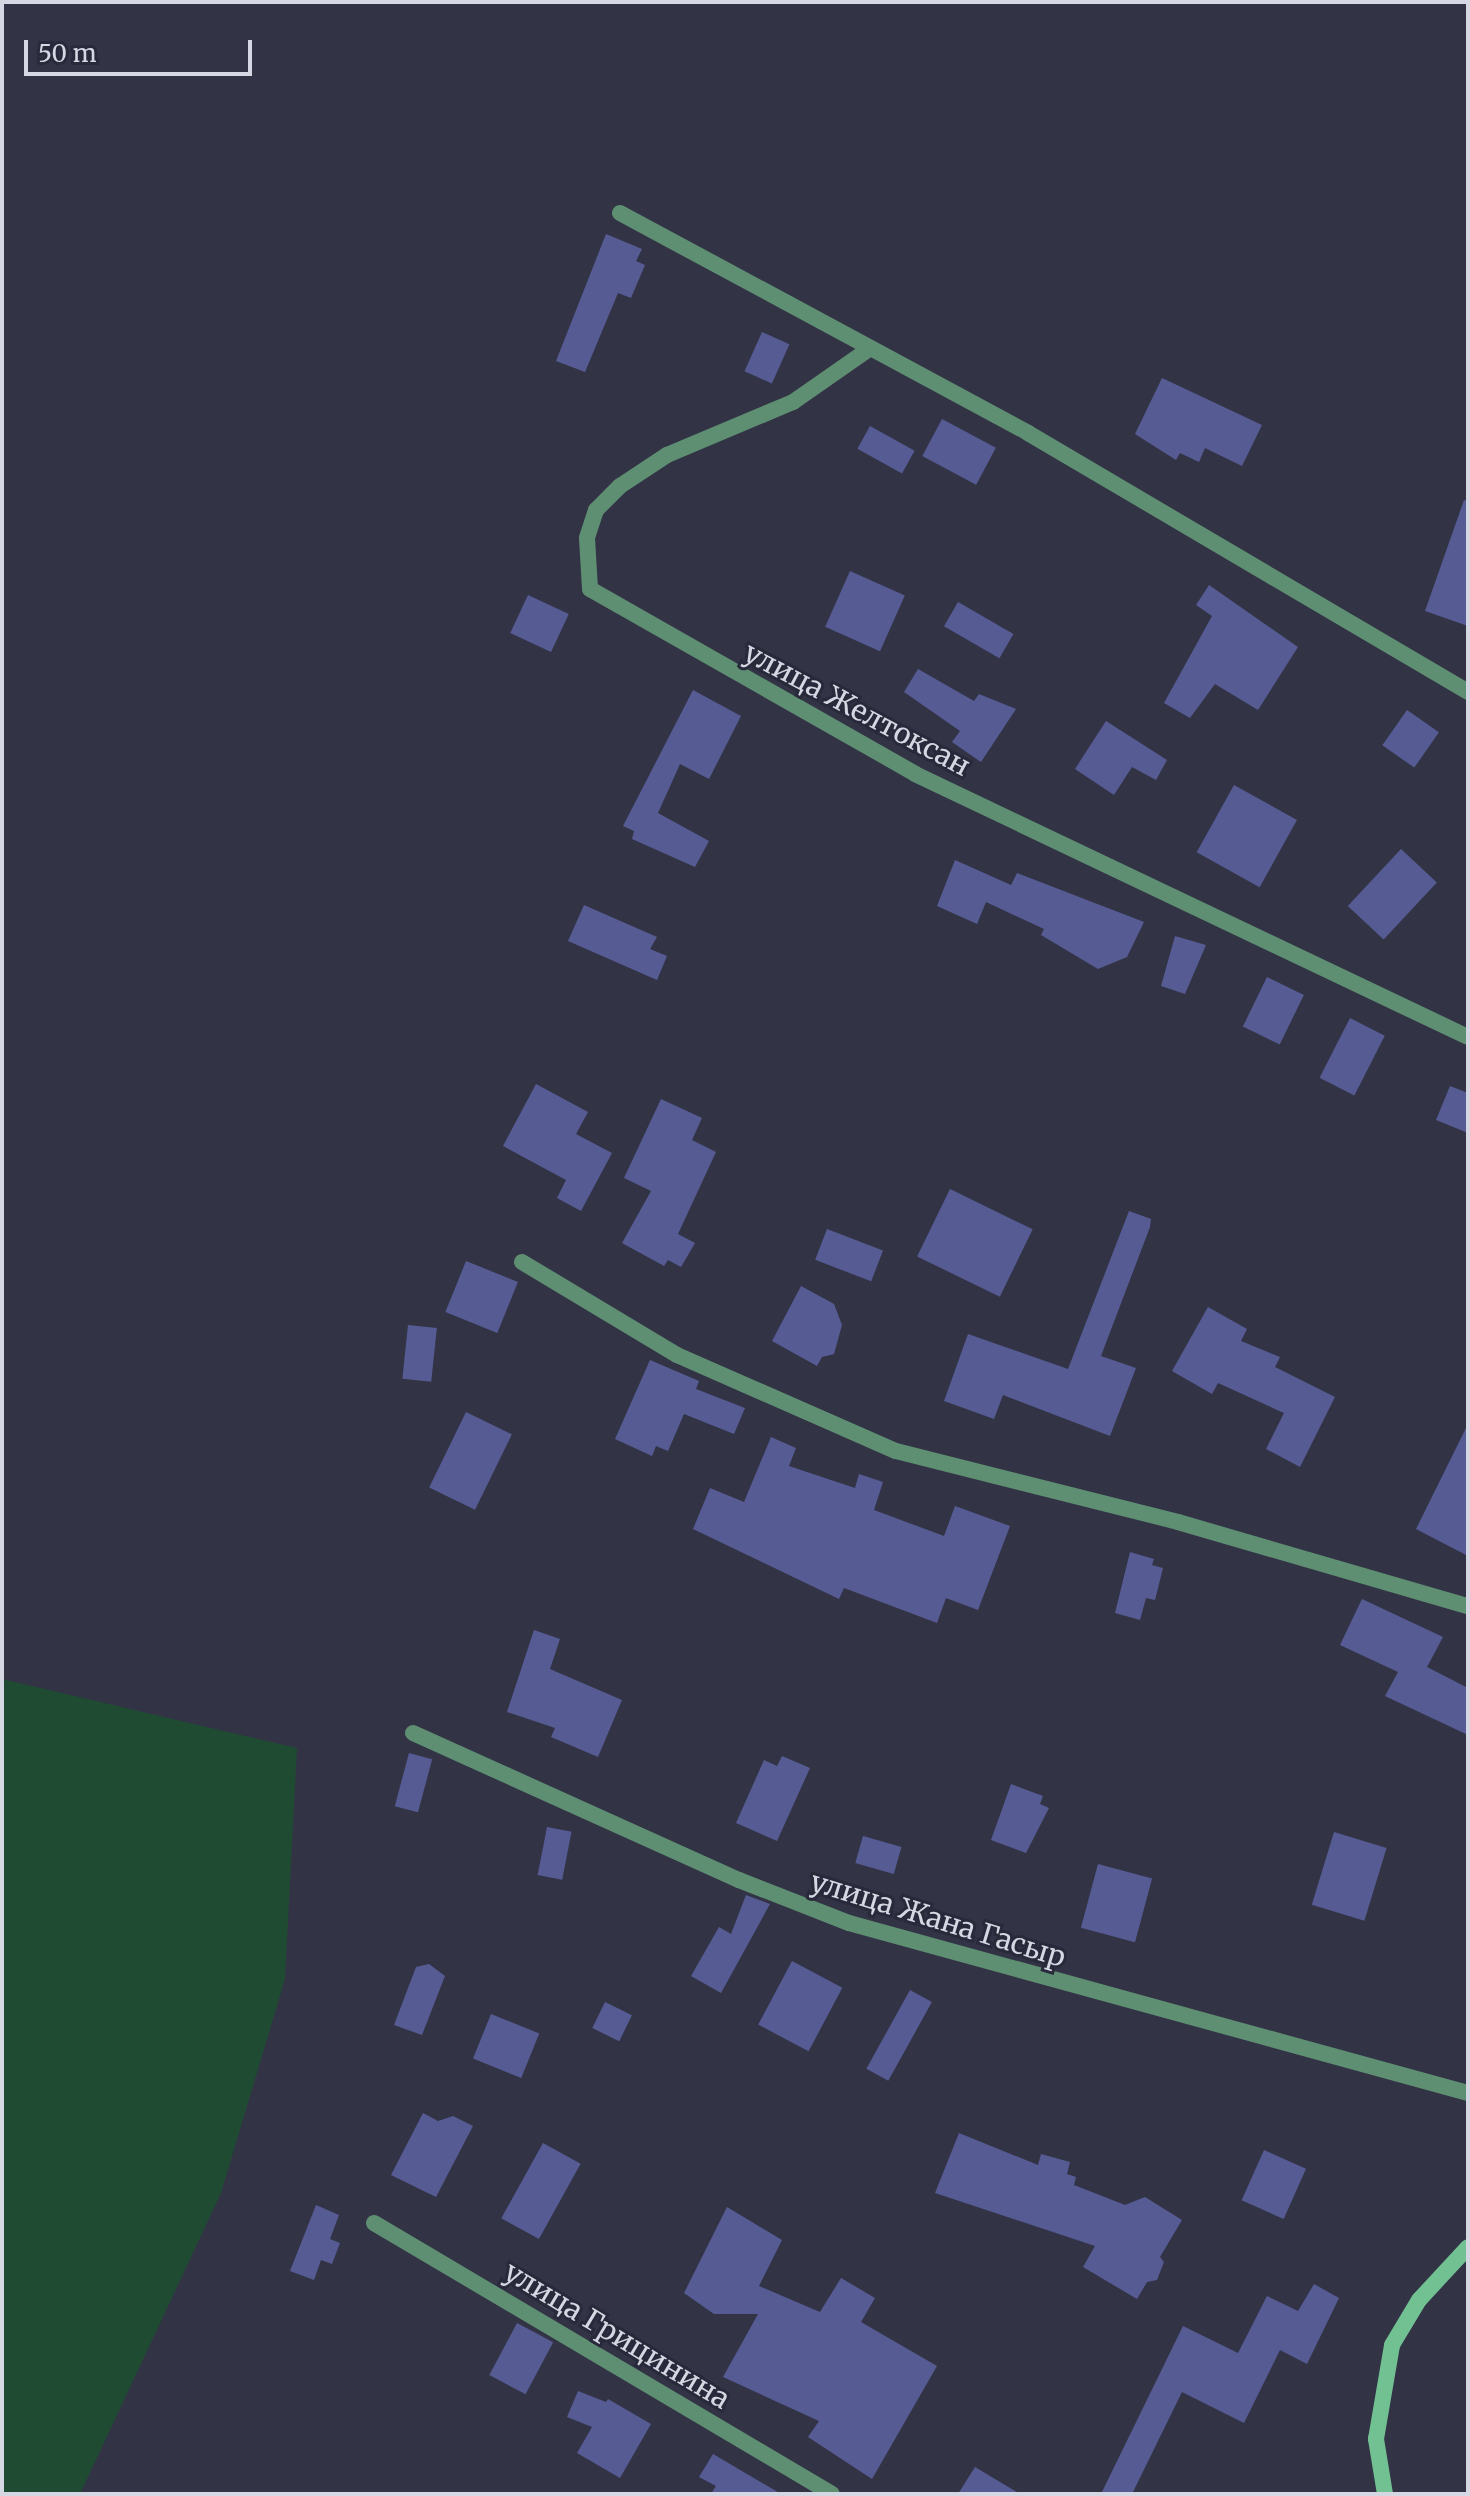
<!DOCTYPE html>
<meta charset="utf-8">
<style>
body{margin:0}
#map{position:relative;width:1470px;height:2496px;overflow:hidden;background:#323446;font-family:Merriweather,serif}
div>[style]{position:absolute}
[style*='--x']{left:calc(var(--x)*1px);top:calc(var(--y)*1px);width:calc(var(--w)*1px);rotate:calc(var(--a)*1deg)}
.green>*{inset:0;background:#204b33}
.building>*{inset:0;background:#565b94;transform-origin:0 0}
.street>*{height:16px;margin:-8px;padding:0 8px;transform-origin:8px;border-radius:8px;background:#5f8f72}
.secondary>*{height:16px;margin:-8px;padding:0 8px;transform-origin:8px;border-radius:8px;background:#72c193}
span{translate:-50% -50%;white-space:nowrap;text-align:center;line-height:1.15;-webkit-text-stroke:6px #282a3b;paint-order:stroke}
.street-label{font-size:28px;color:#d5d7e2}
.frame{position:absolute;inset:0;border:4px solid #d5d7e2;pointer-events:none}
.scale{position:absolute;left:24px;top:40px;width:228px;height:36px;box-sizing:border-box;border:4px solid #d5d7e2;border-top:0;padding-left:10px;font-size:24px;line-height:28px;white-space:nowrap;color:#d5d7e2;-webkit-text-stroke:6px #282a3b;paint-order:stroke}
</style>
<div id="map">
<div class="green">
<div style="clip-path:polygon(2px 1679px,297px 1748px,285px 1979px,221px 2193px,80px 2494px,2px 2494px)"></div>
</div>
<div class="building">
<div style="clip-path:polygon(606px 234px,642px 249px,636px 261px,645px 265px,631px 298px,618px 293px,585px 372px,556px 361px)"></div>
<div style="left:762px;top:332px;width:30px;height:43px;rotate:24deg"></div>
<div style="clip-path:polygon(1162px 378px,1262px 425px,1242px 466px,1205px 448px,1199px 462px,1180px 453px,1176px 460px,1135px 434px)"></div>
<div style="left:942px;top:419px;width:61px;height:42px;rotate:28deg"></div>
<div style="left:870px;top:426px;width:51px;height:26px;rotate:29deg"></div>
<div style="clip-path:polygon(1464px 500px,1468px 501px,1468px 626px,1425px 611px)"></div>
<div style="left:850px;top:571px;width:60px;height:61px;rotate:24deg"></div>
<div style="clip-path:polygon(1209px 585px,1298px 647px,1258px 710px,1215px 684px,1190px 718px,1164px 703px,1212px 616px,1196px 605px)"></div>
<div style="left:528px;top:595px;width:45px;height:42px;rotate:25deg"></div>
<div style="left:958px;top:602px;width:64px;height:28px;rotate:30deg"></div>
<div style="clip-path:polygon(918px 669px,974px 701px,979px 694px,1016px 709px,981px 762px,952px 742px,960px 731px,904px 692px)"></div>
<div style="clip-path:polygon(693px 690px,741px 716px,709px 779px,680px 764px,658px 813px,709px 841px,695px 867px,632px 839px,634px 831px,623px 826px)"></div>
<div style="left:1407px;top:710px;width:39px;height:43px;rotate:35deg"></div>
<div style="clip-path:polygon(1106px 721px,1167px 760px,1156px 780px,1132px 767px,1114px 795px,1075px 769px)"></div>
<div style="left:1234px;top:785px;width:72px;height:77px;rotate:29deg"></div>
<div style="left:1401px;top:849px;width:49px;height:78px;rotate:43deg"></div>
<div style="clip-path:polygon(955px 860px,1011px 885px,1017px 873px,1144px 922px,1127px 957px,1098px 969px,1041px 935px,1044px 929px,986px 902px,977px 924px,937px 906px)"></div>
<div style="clip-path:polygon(584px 905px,657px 937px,650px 949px,667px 956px,657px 980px,568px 941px)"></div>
<div style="clip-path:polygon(1175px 936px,1206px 945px,1185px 994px,1161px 986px)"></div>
<div style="left:1267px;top:977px;width:41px;height:55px;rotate:26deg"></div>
<div style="left:1350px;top:1018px;width:39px;height:67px;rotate:27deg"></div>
<div style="clip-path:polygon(536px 1084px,588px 1112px,576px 1134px,612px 1153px,581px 1211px,557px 1198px,566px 1180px,503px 1146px)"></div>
<div style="clip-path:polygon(1450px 1086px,1468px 1093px,1468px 1133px,1436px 1120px)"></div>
<div style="clip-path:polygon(661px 1099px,702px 1118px,692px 1140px,716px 1152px,678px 1234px,695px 1243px,681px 1267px,668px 1260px,664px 1266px,622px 1243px,651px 1191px,624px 1178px)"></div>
<div style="left:950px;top:1189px;width:92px;height:75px;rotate:26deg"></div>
<div style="clip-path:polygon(1129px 1211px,1151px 1219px,1150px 1227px,1101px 1356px,1136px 1368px,1110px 1436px,1003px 1395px,994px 1419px,944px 1401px,968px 1334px,1068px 1369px)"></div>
<div style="left:827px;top:1229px;width:60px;height:33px;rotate:21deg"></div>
<div style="left:466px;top:1261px;width:56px;height:55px;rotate:22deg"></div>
<div style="clip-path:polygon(801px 1286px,834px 1304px,842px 1325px,834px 1354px,822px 1357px,817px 1366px,772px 1341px)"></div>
<div style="clip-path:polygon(1208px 1307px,1247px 1329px,1241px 1341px,1280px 1357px,1275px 1367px,1335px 1397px,1300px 1467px,1266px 1449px,1284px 1413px,1218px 1383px,1212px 1394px,1172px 1371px)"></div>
<div style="left:408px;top:1325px;width:29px;height:54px;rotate:6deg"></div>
<div style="clip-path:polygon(650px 1360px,699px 1381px,696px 1389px,745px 1408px,734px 1434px,684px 1414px,668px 1451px,656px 1446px,652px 1456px,615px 1439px)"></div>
<div style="left:466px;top:1412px;width:51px;height:84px;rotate:26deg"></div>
<div style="clip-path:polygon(1468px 1424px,1468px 1556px,1416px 1529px)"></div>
<div style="clip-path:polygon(771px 1437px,796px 1448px,789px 1466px,855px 1488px,859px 1474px,883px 1482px,874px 1510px,944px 1536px,955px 1506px,1010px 1526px,978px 1610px,946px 1598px,937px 1623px,844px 1588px,839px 1599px,693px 1529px,710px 1488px,744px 1502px)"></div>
<div style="clip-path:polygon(1130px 1552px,1154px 1559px,1152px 1565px,1163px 1568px,1155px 1600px,1146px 1598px,1140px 1620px,1115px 1613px)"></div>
<div style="clip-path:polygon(1362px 1599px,1443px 1637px,1427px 1667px,1468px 1688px,1468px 1735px,1385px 1696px,1398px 1672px,1340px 1645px)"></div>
<div style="clip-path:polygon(534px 1630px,560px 1639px,550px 1669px,622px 1700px,598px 1757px,551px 1737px,555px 1728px,507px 1712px)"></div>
<div style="left:409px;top:1753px;width:24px;height:55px;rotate:15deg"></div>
<div style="clip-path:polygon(782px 1756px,810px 1768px,777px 1841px,736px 1823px,764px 1760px,777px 1766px)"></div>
<div style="clip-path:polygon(1011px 1784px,1043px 1796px,1040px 1804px,1049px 1808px,1026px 1853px,991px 1840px)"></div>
<div style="left:547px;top:1827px;width:25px;height:49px;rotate:11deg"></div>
<div style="left:1334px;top:1832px;width:55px;height:76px;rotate:17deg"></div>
<div style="left:863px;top:1836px;width:40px;height:28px;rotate:16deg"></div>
<div style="left:1098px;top:1864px;width:56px;height:66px;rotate:15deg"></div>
<div style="clip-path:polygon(746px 1895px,770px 1904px,721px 1993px,691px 1976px,719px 1927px,731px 1934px)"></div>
<div style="left:792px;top:1961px;width:57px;height:72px;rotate:28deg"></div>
<div style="clip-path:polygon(429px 1964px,445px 1976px,422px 2035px,394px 2025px,416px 1967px)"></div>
<div style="left:910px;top:1990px;width:25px;height:90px;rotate:29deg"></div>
<div style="left:605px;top:2002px;width:30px;height:29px;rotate:26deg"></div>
<div style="left:491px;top:2014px;width:52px;height:48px;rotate:22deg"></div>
<div style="clip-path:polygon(423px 2113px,438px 2121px,453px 2116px,473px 2126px,436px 2197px,391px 2175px)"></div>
<div style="clip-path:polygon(959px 2133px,1038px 2165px,1041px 2154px,1070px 2162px,1067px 2174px,1076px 2177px,1074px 2185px,1125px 2205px,1145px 2197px,1182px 2220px,1160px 2257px,1164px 2262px,1157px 2280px,1147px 2282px,1137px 2299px,1083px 2267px,1095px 2246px,935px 2193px)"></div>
<div style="left:543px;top:2143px;width:43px;height:86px;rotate:29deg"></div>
<div style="left:1264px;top:2150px;width:46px;height:55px;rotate:24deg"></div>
<div style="clip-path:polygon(316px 2205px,339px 2215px,330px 2239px,340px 2243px,332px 2264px,321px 2260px,314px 2280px,290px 2271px)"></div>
<div style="clip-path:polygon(727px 2207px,782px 2240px,759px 2286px,820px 2312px,841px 2278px,875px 2298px,861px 2322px,937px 2366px,872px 2479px,808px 2437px,819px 2421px,723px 2377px,758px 2314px,714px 2314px,684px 2293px)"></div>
<div style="clip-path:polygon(1314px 2284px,1339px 2298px,1307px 2364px,1280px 2350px,1244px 2423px,1182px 2392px,1132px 2494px,1101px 2494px,1183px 2326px,1238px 2353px,1267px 2296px,1298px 2311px)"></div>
<div style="left:517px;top:2323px;width:41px;height:59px;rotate:28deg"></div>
<div style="clip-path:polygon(578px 2391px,606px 2402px,608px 2399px,651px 2424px,620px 2478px,577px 2453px,592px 2427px,567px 2417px)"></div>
<div style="clip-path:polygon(713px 2454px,781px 2494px,711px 2494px,716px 2486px,699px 2477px)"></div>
<div style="clip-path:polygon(975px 2467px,1020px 2494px,958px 2494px)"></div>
</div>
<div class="street">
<div style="--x:620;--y:213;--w:464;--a:28.3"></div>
<div style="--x:1028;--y:433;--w:511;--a:30.48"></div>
<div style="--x:869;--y:349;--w:93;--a:145.1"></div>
<div style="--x:793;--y:402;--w:137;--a:157.2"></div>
<div style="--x:667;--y:455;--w:56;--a:146.6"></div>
<div style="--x:620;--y:486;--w:34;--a:135"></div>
<div style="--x:596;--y:510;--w:29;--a:108"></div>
<div style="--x:587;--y:538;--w:51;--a:86.6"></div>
<div style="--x:590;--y:589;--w:374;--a:29.6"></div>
<div style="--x:915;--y:774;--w:612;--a:25.44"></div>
<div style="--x:522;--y:1262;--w:181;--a:31"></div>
<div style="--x:677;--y:1355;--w:239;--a:23.7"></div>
<div style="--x:896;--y:1451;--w:291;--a:14.1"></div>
<div style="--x:1178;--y:1522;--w:302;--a:16.2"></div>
<div style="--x:413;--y:1733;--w:358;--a:24.3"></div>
<div style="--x:739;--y:1880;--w:118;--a:21.4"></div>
<div style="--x:849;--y:1923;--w:642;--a:15.36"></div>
<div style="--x:374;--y:2223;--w:532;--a:30.61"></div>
</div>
<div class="secondary">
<div style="--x:1385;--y:2494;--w:56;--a:-99.3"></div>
<div style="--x:1376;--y:2439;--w:95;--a:-80.3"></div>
<div style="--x:1392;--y:2345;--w:52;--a:-59"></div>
<div style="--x:1419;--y:2300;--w:72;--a:-47.2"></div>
</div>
<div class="street-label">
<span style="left:857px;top:709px;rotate:28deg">улица Желтоксан</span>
<span style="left:938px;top:1919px;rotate:17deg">улица Жана Гасыр</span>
<span style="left:617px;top:2335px;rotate:31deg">улица Грицинина</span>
</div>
<div class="frame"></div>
<div class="scale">50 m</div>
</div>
